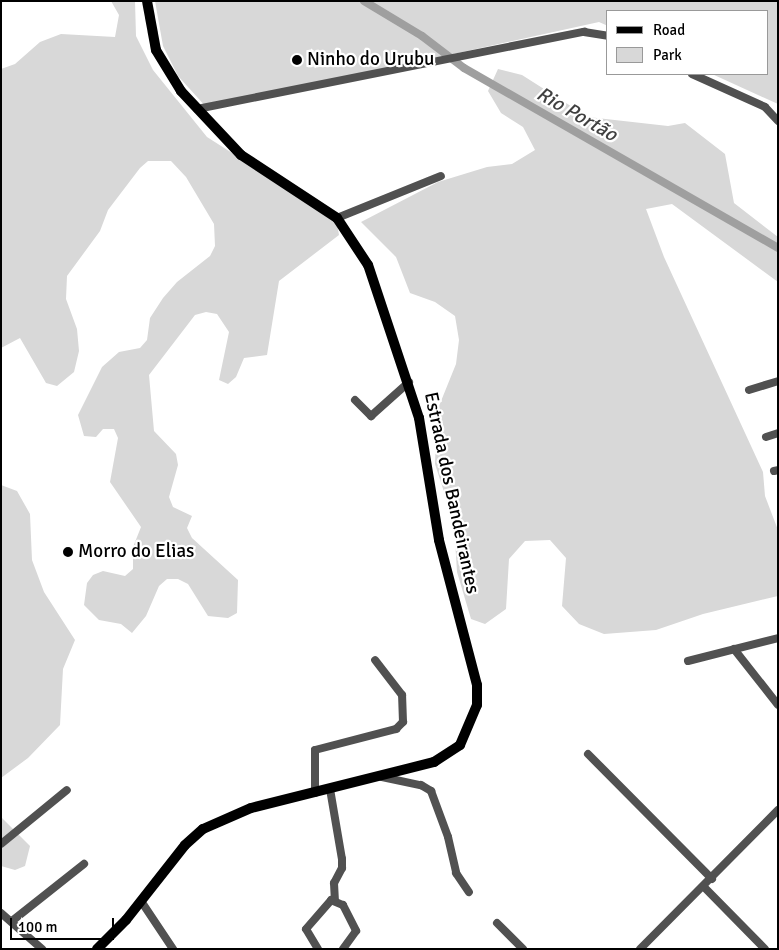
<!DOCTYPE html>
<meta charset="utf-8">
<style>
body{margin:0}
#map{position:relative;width:779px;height:950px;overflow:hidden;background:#fff;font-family:Signika,sans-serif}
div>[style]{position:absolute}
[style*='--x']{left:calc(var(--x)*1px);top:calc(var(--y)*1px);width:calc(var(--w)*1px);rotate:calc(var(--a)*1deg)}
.green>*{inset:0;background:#d8d8d8}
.canal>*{height:8px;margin:-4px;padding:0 4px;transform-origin:4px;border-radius:4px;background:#9f9f9f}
.minor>*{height:8px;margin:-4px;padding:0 4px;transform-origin:4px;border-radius:4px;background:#515151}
.major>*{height:10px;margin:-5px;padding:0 5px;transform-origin:5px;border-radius:5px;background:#000}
.dots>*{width:14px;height:14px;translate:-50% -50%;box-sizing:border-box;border:2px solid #fff;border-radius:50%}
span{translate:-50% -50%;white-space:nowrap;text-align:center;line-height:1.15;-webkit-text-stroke:4.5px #fff;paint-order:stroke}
.poi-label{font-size:19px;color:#000}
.left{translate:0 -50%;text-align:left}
.street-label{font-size:19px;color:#000}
.water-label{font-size:20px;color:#404040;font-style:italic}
.frame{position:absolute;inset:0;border:2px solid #000;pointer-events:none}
.legend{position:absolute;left:606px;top:10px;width:162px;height:65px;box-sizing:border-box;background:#fff;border:1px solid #999;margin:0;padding:6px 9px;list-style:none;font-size:15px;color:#000}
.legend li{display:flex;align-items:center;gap:10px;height:25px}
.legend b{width:25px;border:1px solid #999}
.scale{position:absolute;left:10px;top:918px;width:104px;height:22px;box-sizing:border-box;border:2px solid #000;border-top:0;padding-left:6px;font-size:15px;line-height:18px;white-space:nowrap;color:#000;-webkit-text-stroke:4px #fff;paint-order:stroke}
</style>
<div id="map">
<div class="green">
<div style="clip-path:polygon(111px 1px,135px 1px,136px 36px,153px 70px,207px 137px,325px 212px,337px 223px,339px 235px,279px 281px,267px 355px,244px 358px,236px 377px,228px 384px,219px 380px,229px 332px,217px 314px,206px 312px,195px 315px,149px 375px,154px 431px,176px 454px,178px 465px,169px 497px,173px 507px,192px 516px,187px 528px,192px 538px,238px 580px,237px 613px,228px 618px,208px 616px,188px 584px,178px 579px,167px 579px,159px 586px,146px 616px,132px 633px,121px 624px,99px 620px,84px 605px,87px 583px,93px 575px,103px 571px,125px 576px,133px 569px,133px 547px,141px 527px,110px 482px,118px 438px,114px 429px,103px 429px,96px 437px,84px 436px,78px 415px,102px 367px,119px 352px,140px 348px,147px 340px,150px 318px,163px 298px,177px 282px,210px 256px,215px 246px,214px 224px,186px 177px,171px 161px,148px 161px,140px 168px,108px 210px,100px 231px,67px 276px,66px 299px,77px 329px,79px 351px,74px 372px,57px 386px,46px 383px,20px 338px,1px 348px,1px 69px,15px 64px,40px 42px,61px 34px,115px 37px,119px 15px)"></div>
<div style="clip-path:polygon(155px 1px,778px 1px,778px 104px,712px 74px,768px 74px,768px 11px,608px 11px,608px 26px,599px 22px,207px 108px,178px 76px,163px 46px)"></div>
<div style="clip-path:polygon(498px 69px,522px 75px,588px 117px,668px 126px,685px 123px,725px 154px,734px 203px,778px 237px,778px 282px,672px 204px,646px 209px,664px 257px,763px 472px,765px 496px,778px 530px,778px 596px,703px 614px,656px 630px,604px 634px,579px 624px,562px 606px,566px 558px,550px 540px,525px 541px,509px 559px,506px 609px,485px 624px,471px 619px,457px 572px,454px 523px,435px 464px,437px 411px,456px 364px,459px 340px,455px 316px,435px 302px,410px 293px,396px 257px,361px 222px,438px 182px,487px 167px,512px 164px,535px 150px,523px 127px,501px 113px,488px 91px)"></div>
<div style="clip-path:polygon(1px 485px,17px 491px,30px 514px,32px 560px,44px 592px,75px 640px,63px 669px,60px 725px,28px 758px,1px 778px)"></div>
<div style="clip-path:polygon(1px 817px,30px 846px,25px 866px,15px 870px,1px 866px)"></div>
</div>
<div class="canal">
<div style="--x:364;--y:1;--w:68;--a:31.1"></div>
<div style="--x:422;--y:36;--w:53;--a:37.3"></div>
<div style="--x:464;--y:68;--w:362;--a:29.8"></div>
</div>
<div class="minor">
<div style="--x:692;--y:74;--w:80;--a:24.3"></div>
<div style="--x:765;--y:107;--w:19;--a:47"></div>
<div style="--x:197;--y:109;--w:395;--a:-11.3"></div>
<div style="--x:584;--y:32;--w:24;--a:9"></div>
<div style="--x:337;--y:218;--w:112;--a:-22"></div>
<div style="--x:749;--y:390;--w:30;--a:-17"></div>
<div style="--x:355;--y:400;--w:23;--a:45"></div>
<div style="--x:371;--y:416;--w:51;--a:-41.8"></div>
<div style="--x:766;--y:437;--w:13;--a:-18"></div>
<div style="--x:774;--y:471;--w:4;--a:-14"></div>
<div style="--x:734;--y:649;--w:71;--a:51.8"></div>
<div style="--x:688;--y:661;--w:93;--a:-14.3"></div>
<div style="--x:588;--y:754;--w:176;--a:45.2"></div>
<div style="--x:382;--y:777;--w:40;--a:12"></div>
<div style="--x:421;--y:785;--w:12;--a:31"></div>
<div style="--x:431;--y:791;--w:49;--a:69.7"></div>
<div style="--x:448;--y:837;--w:37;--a:77"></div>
<div style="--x:456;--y:873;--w:23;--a:56"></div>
<div style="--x:330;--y:789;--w:71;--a:80.3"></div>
<div style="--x:342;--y:859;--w:9;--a:90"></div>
<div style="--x:342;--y:868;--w:17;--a:118"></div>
<div style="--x:334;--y:883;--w:17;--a:87"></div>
<div style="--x:315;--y:793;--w:43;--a:-90"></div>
<div style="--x:315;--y:750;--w:84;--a:-14.5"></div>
<div style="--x:396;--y:729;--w:10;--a:-45"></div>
<div style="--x:403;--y:722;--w:27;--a:-92"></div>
<div style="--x:402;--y:695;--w:44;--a:-127.6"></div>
<div style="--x:1;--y:844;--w:85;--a:-39.3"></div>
<div style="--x:704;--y:887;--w:87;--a:45.5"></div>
<div style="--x:141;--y:901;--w:58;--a:56.3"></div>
<div style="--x:1;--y:913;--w:55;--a:41.3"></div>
<div style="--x:12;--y:921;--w:92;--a:-38.4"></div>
<div style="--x:497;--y:923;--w:37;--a:45"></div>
<div style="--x:318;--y:949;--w:23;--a:-121"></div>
<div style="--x:306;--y:929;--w:38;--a:-49"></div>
<div style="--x:331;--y:900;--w:13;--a:23"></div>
<div style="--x:343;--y:905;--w:29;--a:63"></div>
<div style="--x:356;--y:931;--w:22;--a:126"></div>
<div style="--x:640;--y:949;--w:196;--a:-45.2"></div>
</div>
<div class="major">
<div style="--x:97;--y:949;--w:41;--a:-45"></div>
<div style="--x:126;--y:920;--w:95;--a:-51.8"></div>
<div style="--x:185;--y:845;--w:24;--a:-42"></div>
<div style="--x:203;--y:829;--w:52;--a:-23.6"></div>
<div style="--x:251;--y:808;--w:189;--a:-14.1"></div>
<div style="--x:434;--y:762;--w:31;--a:-33"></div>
<div style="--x:460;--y:745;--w:43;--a:-67"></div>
<div style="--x:477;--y:705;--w:20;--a:-90"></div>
<div style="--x:477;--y:685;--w:150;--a:-104.7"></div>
<div style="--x:439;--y:540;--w:124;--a:-99.3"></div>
<div style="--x:419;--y:418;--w:161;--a:-108.4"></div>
<div style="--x:368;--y:265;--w:56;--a:-123.4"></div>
<div style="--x:337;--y:218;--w:115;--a:-146.7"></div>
<div style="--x:241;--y:155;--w:88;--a:-133.2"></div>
<div style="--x:181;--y:91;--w:48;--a:-121.4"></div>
<div style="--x:156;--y:50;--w:50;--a:-100.4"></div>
</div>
<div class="dots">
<div style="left:297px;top:60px;background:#000"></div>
<div style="left:68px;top:552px;background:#000"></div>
</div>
<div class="poi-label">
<span class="left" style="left:307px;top:60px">Ninho do Urubu</span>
<span class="left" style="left:78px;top:552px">Morro do Elias</span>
</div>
<div class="street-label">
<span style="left:451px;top:493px;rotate:78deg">Estrada dos Bandeirantes</span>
</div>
<div class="water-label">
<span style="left:577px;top:114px;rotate:30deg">Rio Portão</span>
</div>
<div class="frame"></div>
<ul class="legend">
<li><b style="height:6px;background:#000"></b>Road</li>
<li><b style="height:14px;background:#d8d8d8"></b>Park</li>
</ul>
<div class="scale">100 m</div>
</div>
